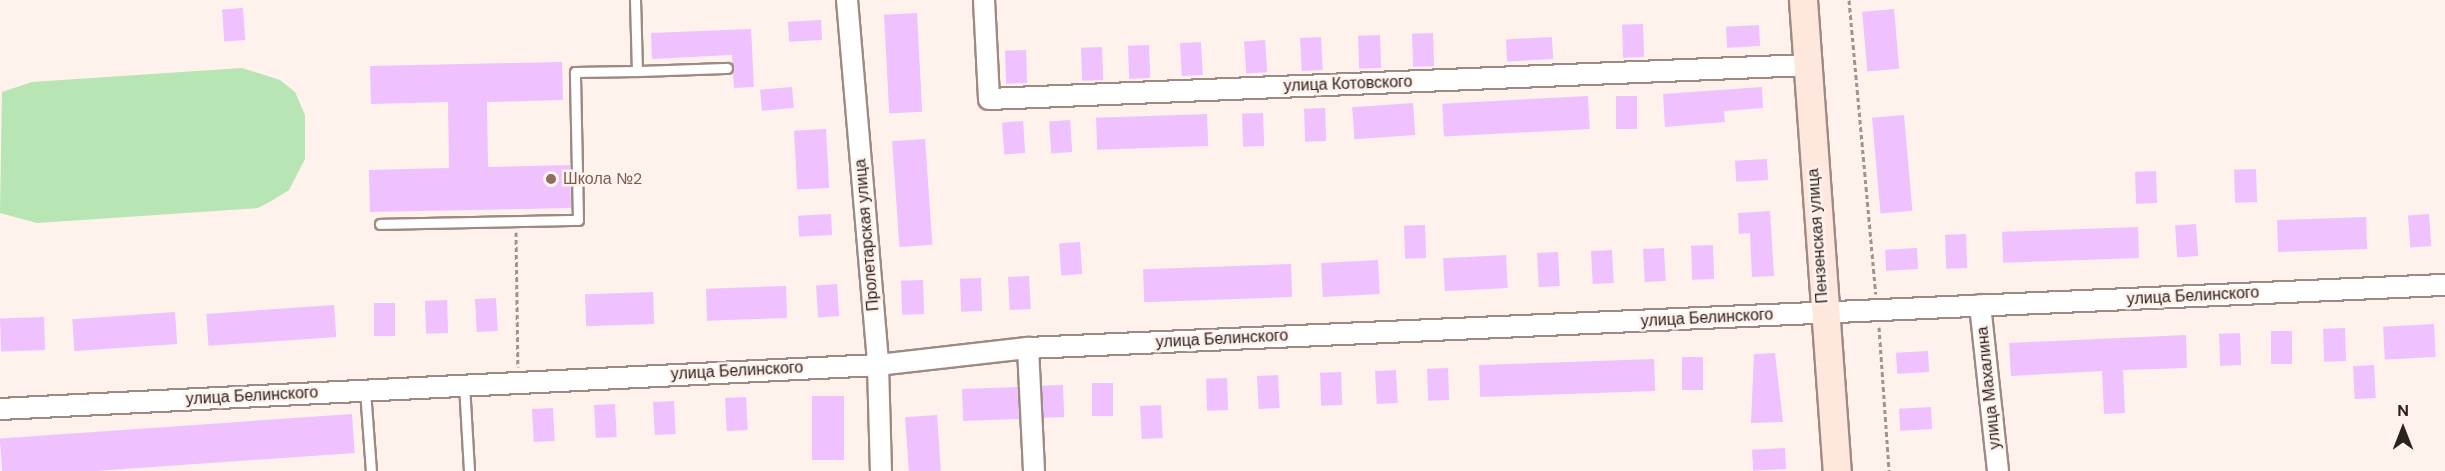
<!DOCTYPE html>
<meta charset="utf-8">
<style>
body{margin:0}
#map{position:relative;width:2445px;height:471px;overflow:hidden;background:#fff1ec;font-family:"DM Sans",sans-serif}
div>[style]{position:absolute}
[style*='--x']{left:calc(var(--x)*1px);top:calc(var(--y)*1px);width:calc(var(--w)*1px);rotate:calc(var(--a)*1deg)}
.green>*{inset:0;background:#b7e5b3}
.building>*{inset:0;background:#efc1fe;transform-origin:0 0}
.path>*{height:3px;margin-top:-1.5px;transform-origin:0;background:repeating-linear-gradient(90deg,#9f9490 0 4.5px,transparent 0 7.5px)}
.roads{filter:drop-shadow(2px 0 #9e8a82) drop-shadow(-2px 0 #9e8a82) drop-shadow(0 2px #9e8a82) drop-shadow(0 -2px #9e8a82)}
.lane>*{height:9px;margin:-4.5px;padding:0 4.5px;transform-origin:4.5px;border-radius:4.5px;background:#fff}
.street>*{height:20px;margin:-10px;padding:0 10px;transform-origin:10px;border-radius:10px;background:#fff}
.secondary>*{height:27px;margin:-13.5px;padding:0 13.5px;transform-origin:13.5px;border-radius:13.5px;background:#fee8de}
.dots>*{width:16px;height:16px;translate:-50% -50%;box-sizing:border-box;border:3px solid #fff1ec;border-radius:50%}
span{translate:-50% -50%;white-space:nowrap;text-align:center;line-height:1.15;-webkit-text-stroke:5px #fff1ec;paint-order:stroke}
.street-label{font-size:16px;color:#2a221f}
.education-label{font-size:16px;color:#785e54}
.left{translate:0 -50%;text-align:left}
.north{position:absolute;left:2373px;top:399px;width:60px;height:60px;-webkit-text-stroke:4px #fff1ec;paint-order:stroke;rotate:0deg;font-size:16px;font-weight:700;line-height:24px;text-align:center;color:#2a221f}
.north::after{content:'';display:block;margin:auto;width:21px;height:27px;background:#2a221f;clip-path:polygon(50% 0,100% 100%,50% 72%,0 100%)}
</style>
<div id="map">
<div class="green">
<div style="clip-path:polygon(242px 68px,280px 80px,295px 92px,305px 115px,305px 159px,289px 190px,273px 200px,258px 208px,37px 223px,0 213px,2px 92px,32px 82px)"></div>
</div>
<div class="building">
<div style="left:243px;top:8px;width:32px;height:21px;rotate:86deg"></div>
<div style="left:1894px;top:9px;width:60px;height:32px;rotate:85deg"></div>
<div style="left:917px;top:13px;width:99px;height:33px;rotate:87deg"></div>
<div style="left:821px;top:20px;width:20px;height:33px;rotate:87deg"></div>
<div style="left:1643px;top:24px;width:33px;height:21px;rotate:88deg"></div>
<div style="left:1759px;top:25px;width:21px;height:33px;rotate:87deg"></div>
<div style="clip-path:polygon(751px 29px,754px 87px,734px 88px,732px 55px,652px 59px,651px 33px)"></div>
<div style="left:1433px;top:33px;width:33px;height:21px;rotate:88deg"></div>
<div style="left:1380px;top:35px;width:33px;height:22px;rotate:88deg"></div>
<div style="left:1321px;top:37px;width:33px;height:21px;rotate:87deg"></div>
<div style="left:1552px;top:37px;width:22px;height:46px;rotate:87deg"></div>
<div style="left:1265px;top:40px;width:32px;height:21px;rotate:86deg"></div>
<div style="left:1201px;top:42px;width:33px;height:21px;rotate:87deg"></div>
<div style="left:1149px;top:45px;width:33px;height:21px;rotate:88deg"></div>
<div style="left:1102px;top:47px;width:33px;height:21px;rotate:88deg"></div>
<div style="left:1026px;top:50px;width:33px;height:21px;rotate:88deg"></div>
<div style="clip-path:polygon(562px 62px,563px 100px,487px 102px,488px 167px,570px 165px,571px 208px,370px 212px,369px 170px,449px 168px,448px 102px,371px 104px,370px 66px)"></div>
<div style="left:792px;top:87px;width:21px;height:32px;rotate:85deg"></div>
<div style="clip-path:polygon(1762px 87px,1763px 108px,1724px 111px,1725px 122px,1665px 127px,1663px 94px)"></div>
<div style="left:1588px;top:96px;width:33px;height:146px;rotate:87deg"></div>
<div style="left:1616px;top:96px;width:21px;height:33px"></div>
<div style="left:1413px;top:103px;width:32px;height:61px;rotate:86deg"></div>
<div style="left:1325px;top:108px;width:33px;height:21px;rotate:88deg"></div>
<div style="left:1263px;top:113px;width:33px;height:21px;rotate:88deg"></div>
<div style="left:1207px;top:114px;width:32px;height:111px;rotate:88deg"></div>
<div style="left:1904px;top:115px;width:96px;height:32px;rotate:85deg"></div>
<div style="left:1070px;top:120px;width:32px;height:21px;rotate:86deg"></div>
<div style="left:1023px;top:121px;width:32px;height:21px;rotate:86deg"></div>
<div style="left:826px;top:129px;width:59px;height:32px;rotate:87deg"></div>
<div style="left:925px;top:139px;width:106px;height:33px;rotate:86deg"></div>
<div style="left:1767px;top:159px;width:21px;height:32px;rotate:87deg"></div>
<div style="left:2256px;top:169px;width:33px;height:22px;rotate:88deg"></div>
<div style="left:2156px;top:171px;width:32px;height:21px;rotate:88deg"></div>
<div style="clip-path:polygon(1770px 211px,1774px 276px,1752px 277px,1750px 233px,1739px 234px,1738px 213px)"></div>
<div style="left:831px;top:214px;width:21px;height:33px;rotate:87deg"></div>
<div style="left:2429px;top:214px;width:32px;height:21px;rotate:86deg"></div>
<div style="left:2366px;top:217px;width:32px;height:89px;rotate:88deg"></div>
<div style="left:2196px;top:224px;width:32px;height:21px;rotate:86deg"></div>
<div style="left:1425px;top:225px;width:33px;height:21px;rotate:88deg"></div>
<div style="left:2138px;top:227px;width:31px;height:136px;rotate:88deg"></div>
<div style="left:1966px;top:234px;width:34px;height:21px;rotate:88deg"></div>
<div style="left:1080px;top:242px;width:32px;height:21px;rotate:86deg"></div>
<div style="left:1713px;top:245px;width:34px;height:22px;rotate:88deg"></div>
<div style="left:1664px;top:248px;width:33px;height:21px;rotate:87deg"></div>
<div style="left:1917px;top:248px;width:21px;height:32px;rotate:87deg"></div>
<div style="left:1612px;top:250px;width:33px;height:21px;rotate:87deg"></div>
<div style="left:1558px;top:252px;width:34px;height:21px;rotate:87deg"></div>
<div style="left:1506px;top:255px;width:33px;height:63px;rotate:87deg"></div>
<div style="left:1378px;top:260px;width:34px;height:57px;rotate:87deg"></div>
<div style="left:1291px;top:264px;width:33px;height:148px;rotate:88deg"></div>
<div style="left:1029px;top:276px;width:33px;height:21px;rotate:87deg"></div>
<div style="left:981px;top:278px;width:33px;height:21px;rotate:88deg"></div>
<div style="left:923px;top:280px;width:34px;height:22px;rotate:88deg"></div>
<div style="left:837px;top:284px;width:32px;height:21px;rotate:86deg"></div>
<div style="left:786px;top:286px;width:32px;height:80px;rotate:88deg"></div>
<div style="left:653px;top:292px;width:32px;height:68px;rotate:88deg"></div>
<div style="left:496px;top:298px;width:33px;height:21px;rotate:87deg"></div>
<div style="left:447px;top:300px;width:33px;height:22px;rotate:88deg"></div>
<div style="left:374px;top:303px;width:21px;height:33px"></div>
<div style="left:334px;top:305px;width:32px;height:128px;rotate:86deg"></div>
<div style="left:175px;top:312px;width:32px;height:103px;rotate:86deg"></div>
<div style="left:44px;top:317px;width:33px;height:44px;rotate:88deg"></div>
<div style="left:2434px;top:324px;width:33px;height:51px;rotate:87deg"></div>
<div style="left:2345px;top:328px;width:33px;height:22px;rotate:88deg"></div>
<div style="left:2271px;top:331px;width:21px;height:33px"></div>
<div style="left:2240px;top:333px;width:32px;height:21px;rotate:88deg"></div>
<div style="clip-path:polygon(2186px 335px,2187px 368px,2123px 370px,2125px 413px,2104px 414px,2102px 371px,2011px 376px,2009px 343px)"></div>
<div style="left:1928px;top:351px;width:21px;height:32px;rotate:87deg"></div>
<div style="clip-path:polygon(1775px 353px,1783px 422px,1751px 423px,1754px 354px)"></div>
<div style="left:1682px;top:357px;width:21px;height:33px"></div>
<div style="left:1654px;top:359px;width:32px;height:175px;rotate:88deg"></div>
<div style="left:2374px;top:365px;width:33px;height:21px;rotate:87deg"></div>
<div style="left:1448px;top:368px;width:32px;height:21px;rotate:88deg"></div>
<div style="left:1396px;top:370px;width:33px;height:21px;rotate:87deg"></div>
<div style="left:1341px;top:372px;width:33px;height:21px;rotate:88deg"></div>
<div style="left:1278px;top:375px;width:33px;height:21px;rotate:87deg"></div>
<div style="left:1227px;top:378px;width:32px;height:21px;rotate:88deg"></div>
<div style="left:1092px;top:383px;width:21px;height:33px"></div>
<div style="left:1063px;top:385px;width:32px;height:21px;rotate:88deg"></div>
<div style="left:1018px;top:387px;width:32px;height:56px;rotate:88deg"></div>
<div style="left:812px;top:396px;width:32px;height:64px"></div>
<div style="left:746px;top:397px;width:33px;height:21px;rotate:87deg"></div>
<div style="left:674px;top:401px;width:33px;height:21px;rotate:87deg"></div>
<div style="left:615px;top:404px;width:33px;height:21px;rotate:87deg"></div>
<div style="left:1161px;top:405px;width:33px;height:21px;rotate:87deg"></div>
<div style="left:1931px;top:407px;width:22px;height:32px;rotate:87deg"></div>
<div style="left:553px;top:408px;width:33px;height:21px;rotate:87deg"></div>
<div style="left:352px;top:414px;width:39px;height:353px;rotate:86deg"></div>
<div style="left:937px;top:415px;width:56px;height:32px;rotate:86deg"></div>
<div style="left:1785px;top:448px;width:21px;height:33px;rotate:87deg"></div>
</div>
<div class="path">
<div style="--x:1849;--y:0;--w:295;--a:84.8"></div>
<div style="--x:516;--y:232;--w:135;--a:89.2"></div>
<div style="--x:1879;--y:327;--w:144;--a:86"></div>
</div>
<div class="roads">
<div class="lane">
<div style="--x:637;--y:71;--w:90;--a:-1.9"></div>
<div style="--x:380;--y:224;--w:198;--a:-1.2"></div>
<div style="--x:578;--y:220;--w:148;--a:-91.2"></div>
<div style="--x:575;--y:72;--w:62;--a:-0.9"></div>
<div style="--x:637;--y:71;--w:71;--a:-91.6"></div>
<div style="--x:464;--y:384;--w:87;--a:86.7"></div>
<div style="--x:365;--y:390;--w:81;--a:85.8"></div>
</div>
<div class="street">
<div style="--x:847;--y:0;--w:366;--a:85.1"></div>
<div style="--x:878;--y:365;--w:106;--a:88.4"></div>
<div style="--x:984;--y:0;--w:99;--a:87.1"></div>
<div style="--x:989;--y:99;--w:819;--a:-2.38"></div>
<div style="--x:1980;--y:305;--w:167;--a:83.8"></div>
<div style="--x:1028;--y:348;--w:123;--a:87.2"></div>
<div style="--x:0;--y:409;--w:879;--a:-2.87"></div>
<div style="--x:878;--y:365;--w:151;--a:-6.5"></div>
<div style="--x:1028;--y:348;--w:1418;--a:-2.55"></div>
</div>
<div class="secondary">
<div style="--x:1803;--y:0;--w:472;--a:85.9"></div>
</div>
</div>
<div class="dots">
<div style="left:551px;top:179px;background:#8d6e63"></div>
</div>
<div class="street-label">
<span style="left:1348px;top:84px;rotate:-2deg">улица Котовского</span>
<span style="left:867px;top:235px;rotate:-95deg">Пролетарская улица</span>
<span style="left:1818px;top:236px;rotate:-94deg">Пензенская улица</span>
<span style="left:2193px;top:296px;rotate:-3deg">улица Белинского</span>
<span style="left:1707px;top:318px;rotate:-3deg">улица Белинского</span>
<span style="left:1222px;top:339px;rotate:-3deg">улица Белинского</span>
<span style="left:737px;top:371px;rotate:-3deg">улица Белинского</span>
<span style="left:1989px;top:388px;rotate:-96deg">улица Махалина</span>
<span style="left:252px;top:396px;rotate:-3deg">улица Белинского</span>
</div>
<div class="education-label">
<span class="left" style="left:563px;top:179px">Школа №2</span>
</div>
<div class="north">N</div>
</div>
